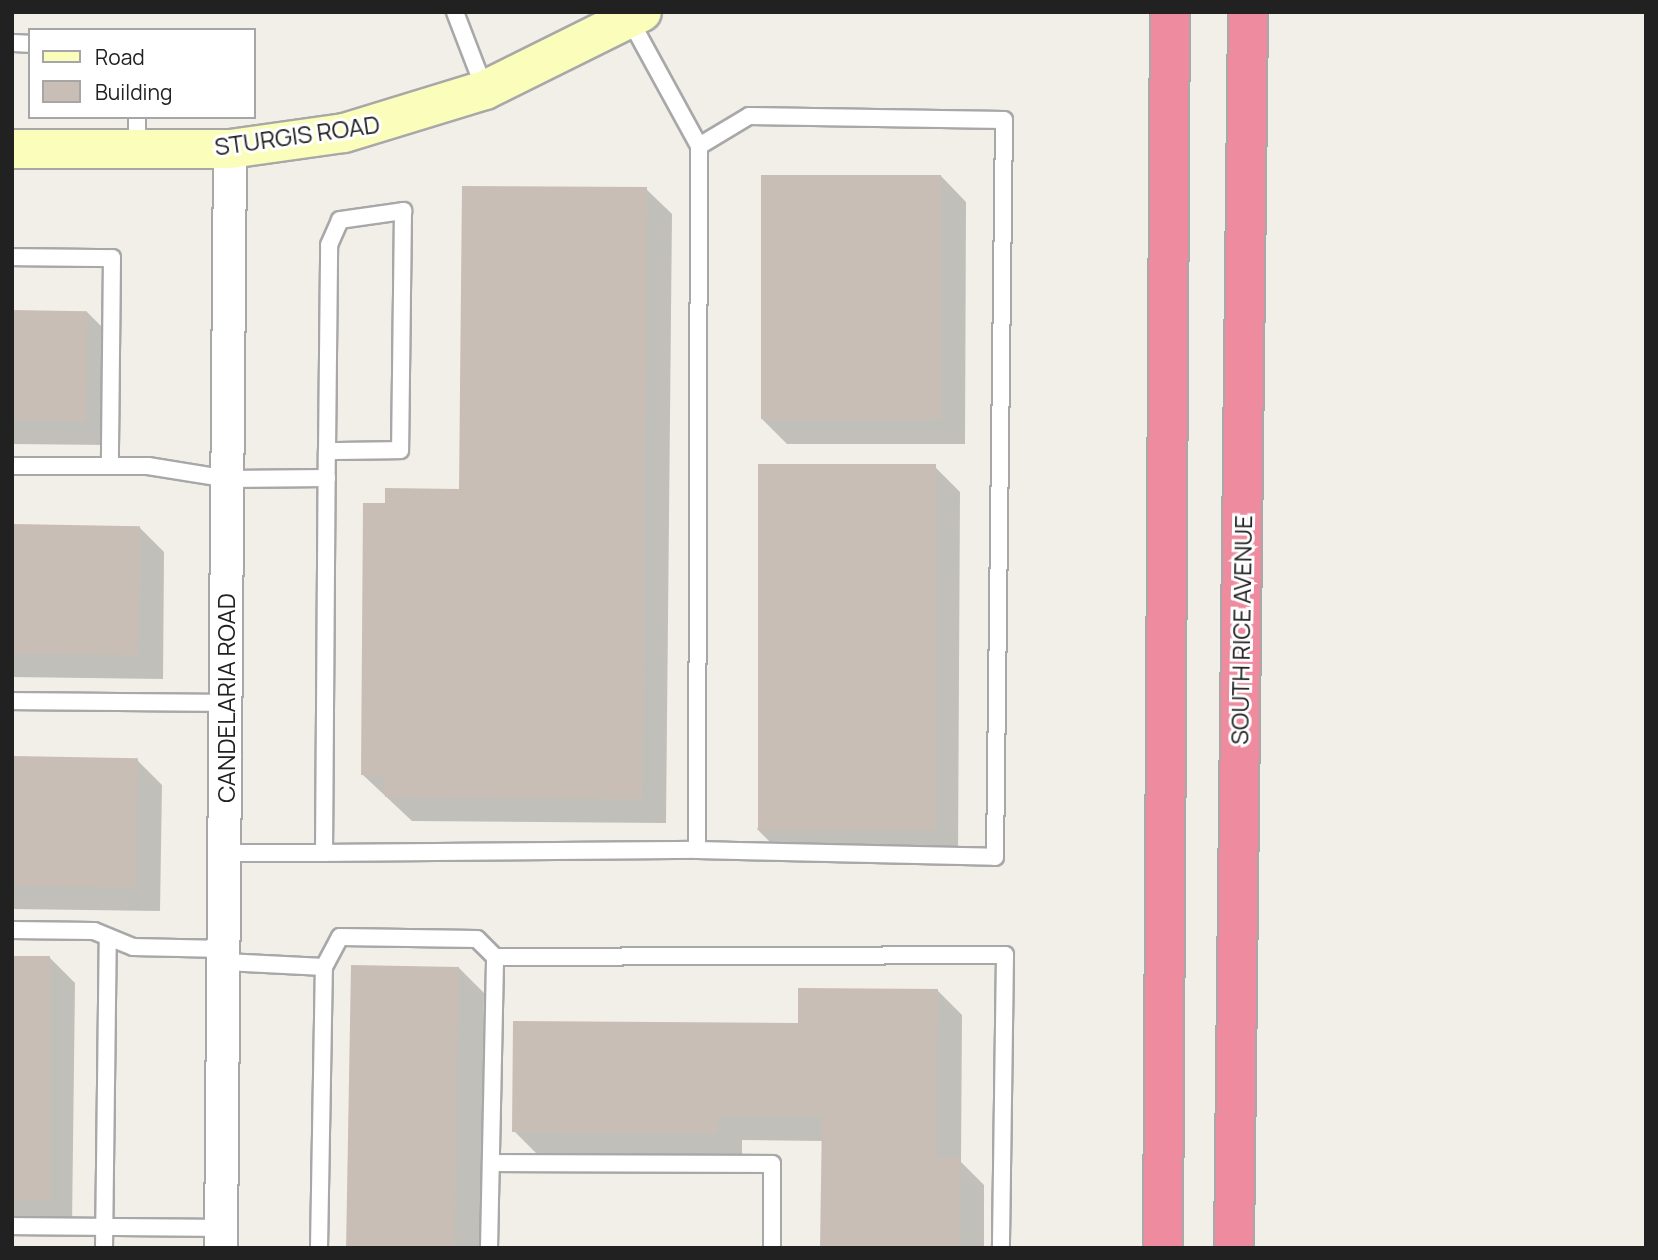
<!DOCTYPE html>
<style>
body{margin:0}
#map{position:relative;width:1658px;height:1260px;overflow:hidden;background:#f2efe8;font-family:Manrope,sans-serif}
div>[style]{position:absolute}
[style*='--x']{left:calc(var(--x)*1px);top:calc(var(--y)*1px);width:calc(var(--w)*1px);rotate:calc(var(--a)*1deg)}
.shadow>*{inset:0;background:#0003}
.building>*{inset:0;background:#c8beb6;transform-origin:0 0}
.roads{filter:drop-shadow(2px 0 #a8a8a8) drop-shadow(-2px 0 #a8a8a8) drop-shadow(0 2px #a8a8a8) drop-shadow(0 -2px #a8a8a8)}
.lane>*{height:16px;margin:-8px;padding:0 8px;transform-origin:8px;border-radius:8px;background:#fff}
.street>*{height:32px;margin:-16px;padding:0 16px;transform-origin:16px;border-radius:16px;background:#fff}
.secondary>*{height:38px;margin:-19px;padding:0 19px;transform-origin:19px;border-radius:19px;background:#fbfeba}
.highway>*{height:38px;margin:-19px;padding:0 19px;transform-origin:19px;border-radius:19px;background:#ee8b9f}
span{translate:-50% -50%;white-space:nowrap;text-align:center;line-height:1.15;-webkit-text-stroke:6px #fff;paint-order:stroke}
.street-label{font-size:24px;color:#212121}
.frame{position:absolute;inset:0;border:14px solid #212121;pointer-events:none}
.legend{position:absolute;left:28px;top:28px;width:228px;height:91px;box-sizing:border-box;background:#fff;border:2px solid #a6a6a6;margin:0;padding:9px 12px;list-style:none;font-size:21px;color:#212121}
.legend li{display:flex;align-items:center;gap:14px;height:35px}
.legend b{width:35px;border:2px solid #a6a6a6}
</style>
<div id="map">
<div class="shadow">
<div style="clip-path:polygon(941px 176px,966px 202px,965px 444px,787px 444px,762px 419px)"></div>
<div style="clip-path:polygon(646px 189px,672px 214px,666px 823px,412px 821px,363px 775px,387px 505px,461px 491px)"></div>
<div style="clip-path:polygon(12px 312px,87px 312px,112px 337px,111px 445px,12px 444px)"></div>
<div style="clip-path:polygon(935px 467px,960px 492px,958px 856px,782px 854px,757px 829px)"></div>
<div style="clip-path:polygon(12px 526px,139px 527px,164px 552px,163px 679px,12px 677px)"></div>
<div style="clip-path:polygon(12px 758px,137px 760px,162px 785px,160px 911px,12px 909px)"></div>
<div style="clip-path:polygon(12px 957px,50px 958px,75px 983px,72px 1225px,12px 1224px)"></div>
<div style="clip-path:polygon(459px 968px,484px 993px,481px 1248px,350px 1248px)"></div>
<div style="clip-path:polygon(937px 990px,962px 1015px,961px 1162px,984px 1185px,984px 1248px,822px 1248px,823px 1141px,742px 1140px,742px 1158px,539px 1156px,514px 1131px,799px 1025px)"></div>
</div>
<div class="building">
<div style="left:761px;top:175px;width:180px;height:244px"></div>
<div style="clip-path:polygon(462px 186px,647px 187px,642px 799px,385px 797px,385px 776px,361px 775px,363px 503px,385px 503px,385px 488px,459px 489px)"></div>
<div style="left:12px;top:310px;width:75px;height:110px;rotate:1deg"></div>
<div style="left:758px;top:464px;width:178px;height:366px"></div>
<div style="left:12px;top:524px;width:128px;height:129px;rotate:1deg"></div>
<div style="left:12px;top:756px;width:126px;height:129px;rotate:1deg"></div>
<div style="left:12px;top:956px;width:38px;height:244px"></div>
<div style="left:351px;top:965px;width:108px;height:283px;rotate:1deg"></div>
<div style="clip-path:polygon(798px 988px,938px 989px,936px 1158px,960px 1158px,959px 1248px,820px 1248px,822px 1116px,717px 1116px,717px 1133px,512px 1132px,513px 1021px,798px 1023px)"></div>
</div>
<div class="roads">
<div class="lane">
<div style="--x:455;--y:12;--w:84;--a:69"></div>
<div style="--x:12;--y:43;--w:18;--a:3"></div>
<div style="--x:137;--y:117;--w:33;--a:90"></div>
<div style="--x:12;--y:257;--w:100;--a:0.6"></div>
<div style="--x:112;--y:258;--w:208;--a:90.6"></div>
<div style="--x:12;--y:466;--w:136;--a:0"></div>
<div style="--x:148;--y:466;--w:81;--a:9.2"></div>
<div style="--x:228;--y:479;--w:99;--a:-0.6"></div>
<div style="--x:12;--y:701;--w:214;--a:0.5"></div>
<div style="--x:697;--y:850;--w:298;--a:1.3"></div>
<div style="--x:995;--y:857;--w:737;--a:-89.3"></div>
<div style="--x:1004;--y:120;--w:255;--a:-179.1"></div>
<div style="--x:749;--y:116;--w:58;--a:149"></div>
<div style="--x:225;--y:853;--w:99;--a:0"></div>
<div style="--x:324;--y:853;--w:402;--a:-89.6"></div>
<div style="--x:327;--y:451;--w:206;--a:-89.4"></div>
<div style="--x:329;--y:245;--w:27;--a:-66"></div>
<div style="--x:340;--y:220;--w:64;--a:-8.1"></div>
<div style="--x:403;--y:211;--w:239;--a:90.7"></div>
<div style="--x:400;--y:450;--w:73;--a:179.2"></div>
<div style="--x:324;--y:853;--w:373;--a:-0.5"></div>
<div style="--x:697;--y:850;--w:704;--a:-89.84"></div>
<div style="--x:699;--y:146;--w:146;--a:-118.7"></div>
<div style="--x:12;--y:930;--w:82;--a:0.7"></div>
<div style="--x:94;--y:931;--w:42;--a:22.3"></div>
<div style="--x:133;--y:947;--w:92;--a:1.2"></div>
<div style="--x:225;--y:962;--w:99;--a:2.9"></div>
<div style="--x:491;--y:1163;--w:281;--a:0.2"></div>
<div style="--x:772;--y:1164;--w:84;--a:90"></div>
<div style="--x:12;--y:1226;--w:209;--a:0.5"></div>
<div style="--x:104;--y:1248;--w:311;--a:-89.3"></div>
<div style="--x:319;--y:1248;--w:281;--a:-89"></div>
<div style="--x:324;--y:967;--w:34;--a:-62"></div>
<div style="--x:340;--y:937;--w:137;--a:0.8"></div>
<div style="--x:477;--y:939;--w:25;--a:45"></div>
<div style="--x:495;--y:957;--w:510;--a:-0.22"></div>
<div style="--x:1005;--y:955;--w:293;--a:90.8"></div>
<div style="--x:489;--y:1248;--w:291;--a:-88.8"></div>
</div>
<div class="street">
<div style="--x:221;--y:1248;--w:1099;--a:-89.53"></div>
</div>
<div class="secondary">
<div style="--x:12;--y:149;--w:218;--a:0"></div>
<div style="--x:230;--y:149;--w:115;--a:-8"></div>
<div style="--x:344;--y:133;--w:147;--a:-17"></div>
<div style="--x:485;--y:90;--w:175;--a:-26.4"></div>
</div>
<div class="highway">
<div style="--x:1163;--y:1248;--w:1236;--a:-89.68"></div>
<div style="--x:1234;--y:1248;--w:1236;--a:-89.35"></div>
</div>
</div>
<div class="street-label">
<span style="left:297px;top:135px;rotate:-8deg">STURGIS ROAD</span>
<span style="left:1241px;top:630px;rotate:-89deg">SOUTH RICE AVENUE</span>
<span style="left:226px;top:698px;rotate:-90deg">CANDELARIA ROAD</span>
</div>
<div class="frame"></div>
<ul class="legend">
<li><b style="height:9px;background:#fbfeba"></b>Road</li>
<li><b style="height:19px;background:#c8beb6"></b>Building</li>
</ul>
</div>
